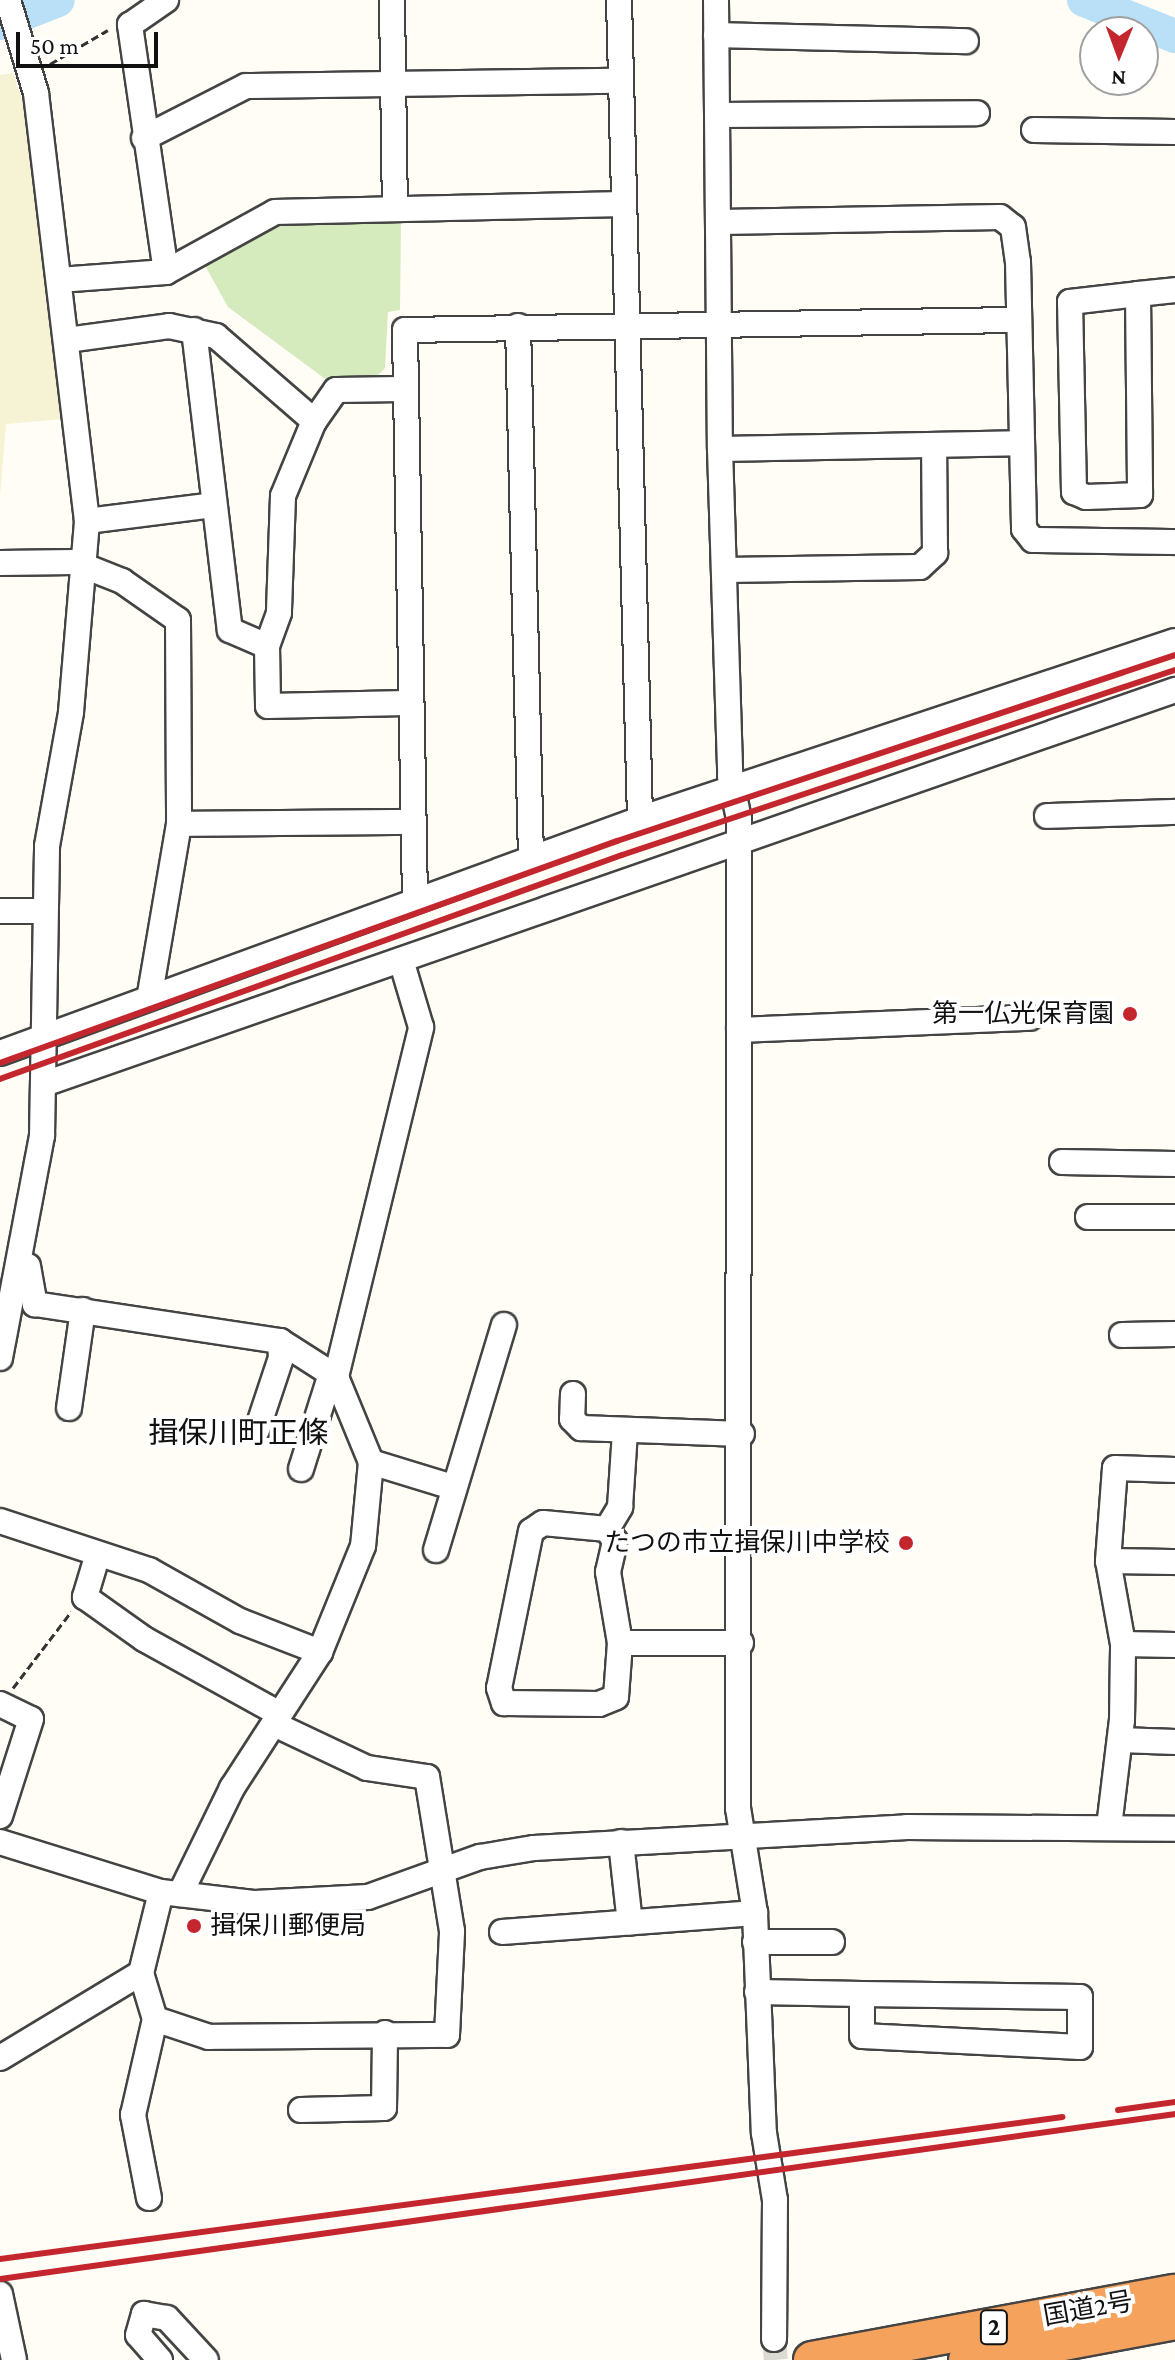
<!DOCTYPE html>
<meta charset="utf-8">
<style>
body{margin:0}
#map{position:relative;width:1175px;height:2360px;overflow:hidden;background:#fffdf5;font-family:"Crimson Pro","Noto Sans JP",serif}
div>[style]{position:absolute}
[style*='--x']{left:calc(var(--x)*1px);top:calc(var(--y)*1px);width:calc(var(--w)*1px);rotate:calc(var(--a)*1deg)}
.farmland>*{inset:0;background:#f6f3d4}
.green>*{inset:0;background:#d5ebbd}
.river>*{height:34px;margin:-17px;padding:0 17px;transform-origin:17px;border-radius:17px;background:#b9e0f7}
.minor-tunnel>*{height:24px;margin-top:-12px;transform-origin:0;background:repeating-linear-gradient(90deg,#dbdad3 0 24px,transparent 0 36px)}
.path>*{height:3px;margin-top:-1.5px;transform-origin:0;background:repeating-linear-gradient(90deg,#333 0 8px,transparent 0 12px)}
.roads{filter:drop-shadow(2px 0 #444) drop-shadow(-2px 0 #444) drop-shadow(0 2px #444) drop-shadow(0 -2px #444)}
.minor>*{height:24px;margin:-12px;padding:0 12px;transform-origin:12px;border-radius:12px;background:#fff}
.highway>*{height:36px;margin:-18px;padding:0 18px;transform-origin:18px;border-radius:18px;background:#f5a25d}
.rail>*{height:6px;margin:-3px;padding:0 3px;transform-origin:3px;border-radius:3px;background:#c4262e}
.dots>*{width:22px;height:22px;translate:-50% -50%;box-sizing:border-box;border:4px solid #fff;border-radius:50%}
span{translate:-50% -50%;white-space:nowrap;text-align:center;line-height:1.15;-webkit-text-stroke:8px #fff;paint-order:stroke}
.shield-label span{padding:2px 6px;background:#fff;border:2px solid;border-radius:6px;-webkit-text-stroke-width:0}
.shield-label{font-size:24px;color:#111;font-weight:700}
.poi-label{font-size:26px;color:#111}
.right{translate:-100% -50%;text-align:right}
.left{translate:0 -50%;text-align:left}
.street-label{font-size:26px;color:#111}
.quarter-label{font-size:30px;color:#111}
.north{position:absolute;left:1079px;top:16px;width:80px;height:80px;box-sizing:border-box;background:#fff;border:2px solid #a0a0a0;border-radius:50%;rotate:181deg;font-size:22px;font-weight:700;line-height:32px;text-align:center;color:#111}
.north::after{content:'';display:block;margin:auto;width:28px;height:36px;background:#c4262e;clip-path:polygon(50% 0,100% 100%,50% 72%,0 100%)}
.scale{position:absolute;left:16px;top:32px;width:142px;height:36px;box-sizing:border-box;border:4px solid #111;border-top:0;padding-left:10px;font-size:24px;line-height:28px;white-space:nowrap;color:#111;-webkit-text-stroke:6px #fff;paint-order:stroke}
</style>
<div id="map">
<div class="farmland">
<div style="clip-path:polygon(13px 73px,29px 120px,63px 419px,6px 424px,0 497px,0 75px)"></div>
</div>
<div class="green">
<div style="clip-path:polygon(401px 219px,400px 310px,388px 312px,385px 368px,374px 379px,328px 381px,228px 307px,203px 262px,282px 220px)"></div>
</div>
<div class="river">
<div style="--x:1084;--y:0;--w:98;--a:21.6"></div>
<div style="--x:0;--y:23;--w:62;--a:-21.6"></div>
</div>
<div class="minor-tunnel">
<div style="--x:774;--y:2339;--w:21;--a:85"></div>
</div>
<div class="path">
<div style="--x:50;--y:64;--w:67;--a:-30.4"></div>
<div style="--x:13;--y:1688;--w:96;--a:-52.7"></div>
</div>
<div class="roads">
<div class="minor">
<div style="--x:392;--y:0;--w:209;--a:89.2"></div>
<div style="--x:619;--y:0;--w:819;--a:88.53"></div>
<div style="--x:716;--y:0;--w:449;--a:89.5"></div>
<div style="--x:720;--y:449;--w:327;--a:88.2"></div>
<div style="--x:730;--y:776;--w:44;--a:78.2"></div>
<div style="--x:739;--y:819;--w:989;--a:90.06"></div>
<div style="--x:738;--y:1808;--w:106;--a:80.8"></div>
<div style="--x:755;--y:1913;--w:220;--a:87.7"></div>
<div style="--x:764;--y:2133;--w:68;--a:80.7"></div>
<div style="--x:775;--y:2200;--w:139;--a:90.4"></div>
<div style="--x:716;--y:35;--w:250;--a:1.4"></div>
<div style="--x:718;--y:115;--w:259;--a:-0.4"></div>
<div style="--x:1034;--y:130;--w:141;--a:0.8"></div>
<div style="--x:144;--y:138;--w:114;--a:-27"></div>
<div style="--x:246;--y:86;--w:374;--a:-0.8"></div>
<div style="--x:720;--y:222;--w:280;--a:-1"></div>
<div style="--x:1000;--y:217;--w:16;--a:38"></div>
<div style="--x:1013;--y:227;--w:35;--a:82"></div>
<div style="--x:1018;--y:262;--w:267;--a:88.7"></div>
<div style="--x:1024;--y:529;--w:14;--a:51"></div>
<div style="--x:1033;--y:540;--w:142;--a:0.8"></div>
<div style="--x:166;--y:272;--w:250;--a:-98.3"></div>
<div style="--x:130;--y:25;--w:44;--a:-34.8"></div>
<div style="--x:59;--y:280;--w:107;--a:-4.3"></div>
<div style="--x:166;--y:272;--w:124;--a:-28.8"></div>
<div style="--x:275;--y:212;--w:347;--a:-1.3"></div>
<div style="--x:1138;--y:294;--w:201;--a:89.4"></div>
<div style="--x:1140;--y:495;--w:54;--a:177.9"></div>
<div style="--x:1086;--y:497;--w:13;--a:-157"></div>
<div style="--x:1074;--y:492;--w:190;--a:-91.2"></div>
<div style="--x:1070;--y:302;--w:68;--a:-6.7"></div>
<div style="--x:1138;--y:294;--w:37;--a:-6"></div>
<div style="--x:518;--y:326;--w:531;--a:88.6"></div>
<div style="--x:194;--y:330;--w:302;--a:83.2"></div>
<div style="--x:230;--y:630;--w:40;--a:23.4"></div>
<div style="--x:67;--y:340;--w:103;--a:-7.8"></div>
<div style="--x:169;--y:326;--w:48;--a:12"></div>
<div style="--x:216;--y:336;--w:130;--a:40.9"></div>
<div style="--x:401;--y:389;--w:65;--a:179.1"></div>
<div style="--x:336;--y:390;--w:38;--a:125"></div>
<div style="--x:314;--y:421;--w:81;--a:112.5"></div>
<div style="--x:283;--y:496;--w:117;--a:92"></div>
<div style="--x:279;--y:613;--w:35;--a:110"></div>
<div style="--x:267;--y:646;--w:60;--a:89"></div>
<div style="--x:268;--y:706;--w:138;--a:-1.2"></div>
<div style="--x:720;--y:449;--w:299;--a:-1.1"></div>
<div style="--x:87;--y:521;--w:127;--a:-7.2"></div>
<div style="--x:0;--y:563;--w:74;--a:-0.8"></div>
<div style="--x:74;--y:562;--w:52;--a:21.6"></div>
<div style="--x:122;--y:581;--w:68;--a:34.9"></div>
<div style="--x:178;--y:620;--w:204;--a:89.7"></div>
<div style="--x:179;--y:824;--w:172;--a:99.7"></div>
<div style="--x:725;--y:570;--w:195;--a:-0.9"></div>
<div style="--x:920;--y:567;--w:21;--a:-43"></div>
<div style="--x:935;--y:553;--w:108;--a:-90.5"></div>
<div style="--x:1047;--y:816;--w:128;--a:-1.8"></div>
<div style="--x:179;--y:824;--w:232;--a:-0.5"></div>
<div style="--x:415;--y:900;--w:570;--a:-91.01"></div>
<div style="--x:405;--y:330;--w:612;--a:-0.94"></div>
<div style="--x:0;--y:911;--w:44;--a:0"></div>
<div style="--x:739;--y:1030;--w:291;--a:-2.4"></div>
<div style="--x:0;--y:1053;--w:681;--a:-20.08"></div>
<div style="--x:640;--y:819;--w:564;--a:-18.4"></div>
<div style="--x:47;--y:1083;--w:1195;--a:-19.21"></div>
<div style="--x:1062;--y:1162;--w:113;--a:1"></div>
<div style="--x:1088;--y:1217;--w:87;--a:0"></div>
<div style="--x:28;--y:1266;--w:39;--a:80"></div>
<div style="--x:35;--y:1304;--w:248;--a:8.6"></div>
<div style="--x:280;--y:1341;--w:67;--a:32.7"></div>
<div style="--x:336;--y:1377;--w:92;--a:67.6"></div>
<div style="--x:371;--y:1462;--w:84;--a:95.4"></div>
<div style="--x:363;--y:1546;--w:114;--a:112.1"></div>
<div style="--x:320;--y:1652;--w:162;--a:122.9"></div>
<div style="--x:232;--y:1788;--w:118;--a:116.1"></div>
<div style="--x:1122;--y:1335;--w:53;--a:-1.1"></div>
<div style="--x:0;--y:1358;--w:226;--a:-79.3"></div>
<div style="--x:42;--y:1136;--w:290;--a:-89"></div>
<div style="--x:47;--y:846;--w:136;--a:-79.8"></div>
<div style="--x:71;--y:712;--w:192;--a:-85.2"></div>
<div style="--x:87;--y:521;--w:431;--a:-96.8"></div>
<div style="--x:36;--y:93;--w:97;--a:-106.8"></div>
<div style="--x:336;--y:1377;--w:360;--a:-76.3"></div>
<div style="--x:421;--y:1027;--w:70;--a:-106.6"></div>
<div style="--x:573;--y:1394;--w:25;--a:92"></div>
<div style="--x:572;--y:1419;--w:13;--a:45"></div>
<div style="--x:581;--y:1428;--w:161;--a:2.1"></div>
<div style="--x:69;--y:1408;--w:99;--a:-81.9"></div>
<div style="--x:257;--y:1430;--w:76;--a:-71.6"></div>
<div style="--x:281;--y:1358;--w:17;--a:-93"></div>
<div style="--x:371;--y:1462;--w:86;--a:17"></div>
<div style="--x:301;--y:1469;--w:100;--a:-72.5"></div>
<div style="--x:0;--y:1521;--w:157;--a:18.2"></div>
<div style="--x:149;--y:1570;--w:104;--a:29.3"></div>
<div style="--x:240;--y:1621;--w:86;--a:21.2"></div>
<div style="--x:607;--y:1529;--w:64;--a:-174.6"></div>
<div style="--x:543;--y:1523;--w:14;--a:146"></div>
<div style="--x:531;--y:1531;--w:160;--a:101.5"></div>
<div style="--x:499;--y:1688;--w:16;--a:72"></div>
<div style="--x:504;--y:1703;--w:95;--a:0.6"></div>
<div style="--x:599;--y:1704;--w:18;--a:-22"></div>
<div style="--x:616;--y:1697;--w:54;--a:-85.8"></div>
<div style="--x:620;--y:1643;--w:72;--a:-99.6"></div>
<div style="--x:608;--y:1572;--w:32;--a:-77"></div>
<div style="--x:615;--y:1541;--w:14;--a:-124"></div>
<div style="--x:607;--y:1529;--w:26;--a:-59"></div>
<div style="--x:620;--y:1507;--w:75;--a:-86.2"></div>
<div style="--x:436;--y:1550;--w:235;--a:-73.2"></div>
<div style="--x:97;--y:1557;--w:42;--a:106.7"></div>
<div style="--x:85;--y:1597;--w:72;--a:35.4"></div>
<div style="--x:144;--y:1639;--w:155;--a:28.9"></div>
<div style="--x:1108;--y:1561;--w:67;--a:0.9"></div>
<div style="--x:620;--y:1643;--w:121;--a:0"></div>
<div style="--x:1123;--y:1644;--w:52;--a:1.1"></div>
<div style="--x:0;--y:1704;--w:34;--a:26"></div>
<div style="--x:31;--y:1719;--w:102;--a:107.7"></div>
<div style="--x:1120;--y:1740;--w:55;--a:2.1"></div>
<div style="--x:1109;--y:1827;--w:108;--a:-83.1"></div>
<div style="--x:1122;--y:1720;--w:76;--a:-89.2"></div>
<div style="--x:1123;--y:1644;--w:84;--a:-100.2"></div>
<div style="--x:1108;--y:1561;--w:93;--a:-85.7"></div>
<div style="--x:1115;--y:1468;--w:60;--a:1.9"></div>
<div style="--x:0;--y:1842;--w:169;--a:17.3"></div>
<div style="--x:161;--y:1892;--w:95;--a:6.7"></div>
<div style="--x:255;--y:1903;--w:113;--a:-3"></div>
<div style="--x:368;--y:1897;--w:119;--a:-19.7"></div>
<div style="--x:480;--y:1857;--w:55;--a:-9.5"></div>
<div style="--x:534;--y:1848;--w:374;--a:-3.2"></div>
<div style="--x:907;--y:1827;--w:268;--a:0.4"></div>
<div style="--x:621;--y:1842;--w:81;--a:83.7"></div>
<div style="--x:502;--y:1932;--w:254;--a:-4.3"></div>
<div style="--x:755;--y:1942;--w:77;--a:0"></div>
<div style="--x:141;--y:1973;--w:48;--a:73.1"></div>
<div style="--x:155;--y:2019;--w:57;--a:18.4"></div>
<div style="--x:209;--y:2037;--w:238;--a:-0.5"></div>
<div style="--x:447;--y:2035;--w:104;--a:-87.2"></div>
<div style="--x:452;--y:1931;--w:156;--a:-99.2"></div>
<div style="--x:427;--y:1777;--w:61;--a:-171.5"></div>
<div style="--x:367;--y:1768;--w:103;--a:-154.7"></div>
<div style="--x:757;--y:1992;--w:105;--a:1.1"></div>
<div style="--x:862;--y:1994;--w:218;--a:0.8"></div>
<div style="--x:1080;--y:1997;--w:50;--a:90"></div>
<div style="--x:1080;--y:2047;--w:218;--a:-177.1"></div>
<div style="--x:862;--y:2036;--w:42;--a:-90"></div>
<div style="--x:0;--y:2058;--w:165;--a:-31.1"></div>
<div style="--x:141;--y:1973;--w:83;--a:-76.1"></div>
<div style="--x:301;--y:2110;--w:83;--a:-1.4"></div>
<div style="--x:384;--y:2108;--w:75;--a:-89.2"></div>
<div style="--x:149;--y:2198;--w:85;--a:-100.9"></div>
<div style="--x:133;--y:2115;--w:98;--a:-77.1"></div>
<div style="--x:0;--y:2294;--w:67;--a:78"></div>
<div style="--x:160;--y:2360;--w:33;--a:-131"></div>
<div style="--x:138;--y:2335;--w:22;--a:-74"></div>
<div style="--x:144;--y:2314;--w:23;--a:10"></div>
<div style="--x:167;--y:2318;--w:57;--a:47.1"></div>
</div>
<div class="highway">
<div style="--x:812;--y:2360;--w:369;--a:-10.5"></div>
<div style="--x:967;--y:2360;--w:212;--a:-10.6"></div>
</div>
</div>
<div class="rail">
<div style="--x:0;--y:1063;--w:656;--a:-19.79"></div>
<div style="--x:617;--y:841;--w:588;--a:-18.43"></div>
<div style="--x:0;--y:1079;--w:661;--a:-19.81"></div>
<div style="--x:622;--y:855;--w:583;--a:-18.5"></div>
<div style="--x:1118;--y:2110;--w:58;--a:-8"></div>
<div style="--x:0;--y:2259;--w:1072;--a:-7.61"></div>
<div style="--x:0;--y:2279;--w:1187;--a:-7.99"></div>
</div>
<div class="dots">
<div style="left:1130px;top:1014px;background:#c4262e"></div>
<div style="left:906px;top:1543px;background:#c4262e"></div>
<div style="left:194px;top:1926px;background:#c4262e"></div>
</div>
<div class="shield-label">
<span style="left:994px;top:2327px">2</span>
</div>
<div class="poi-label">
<span class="right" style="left:1114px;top:1014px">第一仏光保育園</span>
<span class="right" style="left:890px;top:1543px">たつの市立揖保川中学校</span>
<span class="left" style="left:210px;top:1926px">揖保川郵便局</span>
</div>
<div class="street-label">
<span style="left:1088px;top:2309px;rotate:-10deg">国道2号</span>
</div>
<div class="quarter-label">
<span style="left:238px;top:1433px">揖保川町正條</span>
</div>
<div class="north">N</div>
<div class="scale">50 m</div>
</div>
